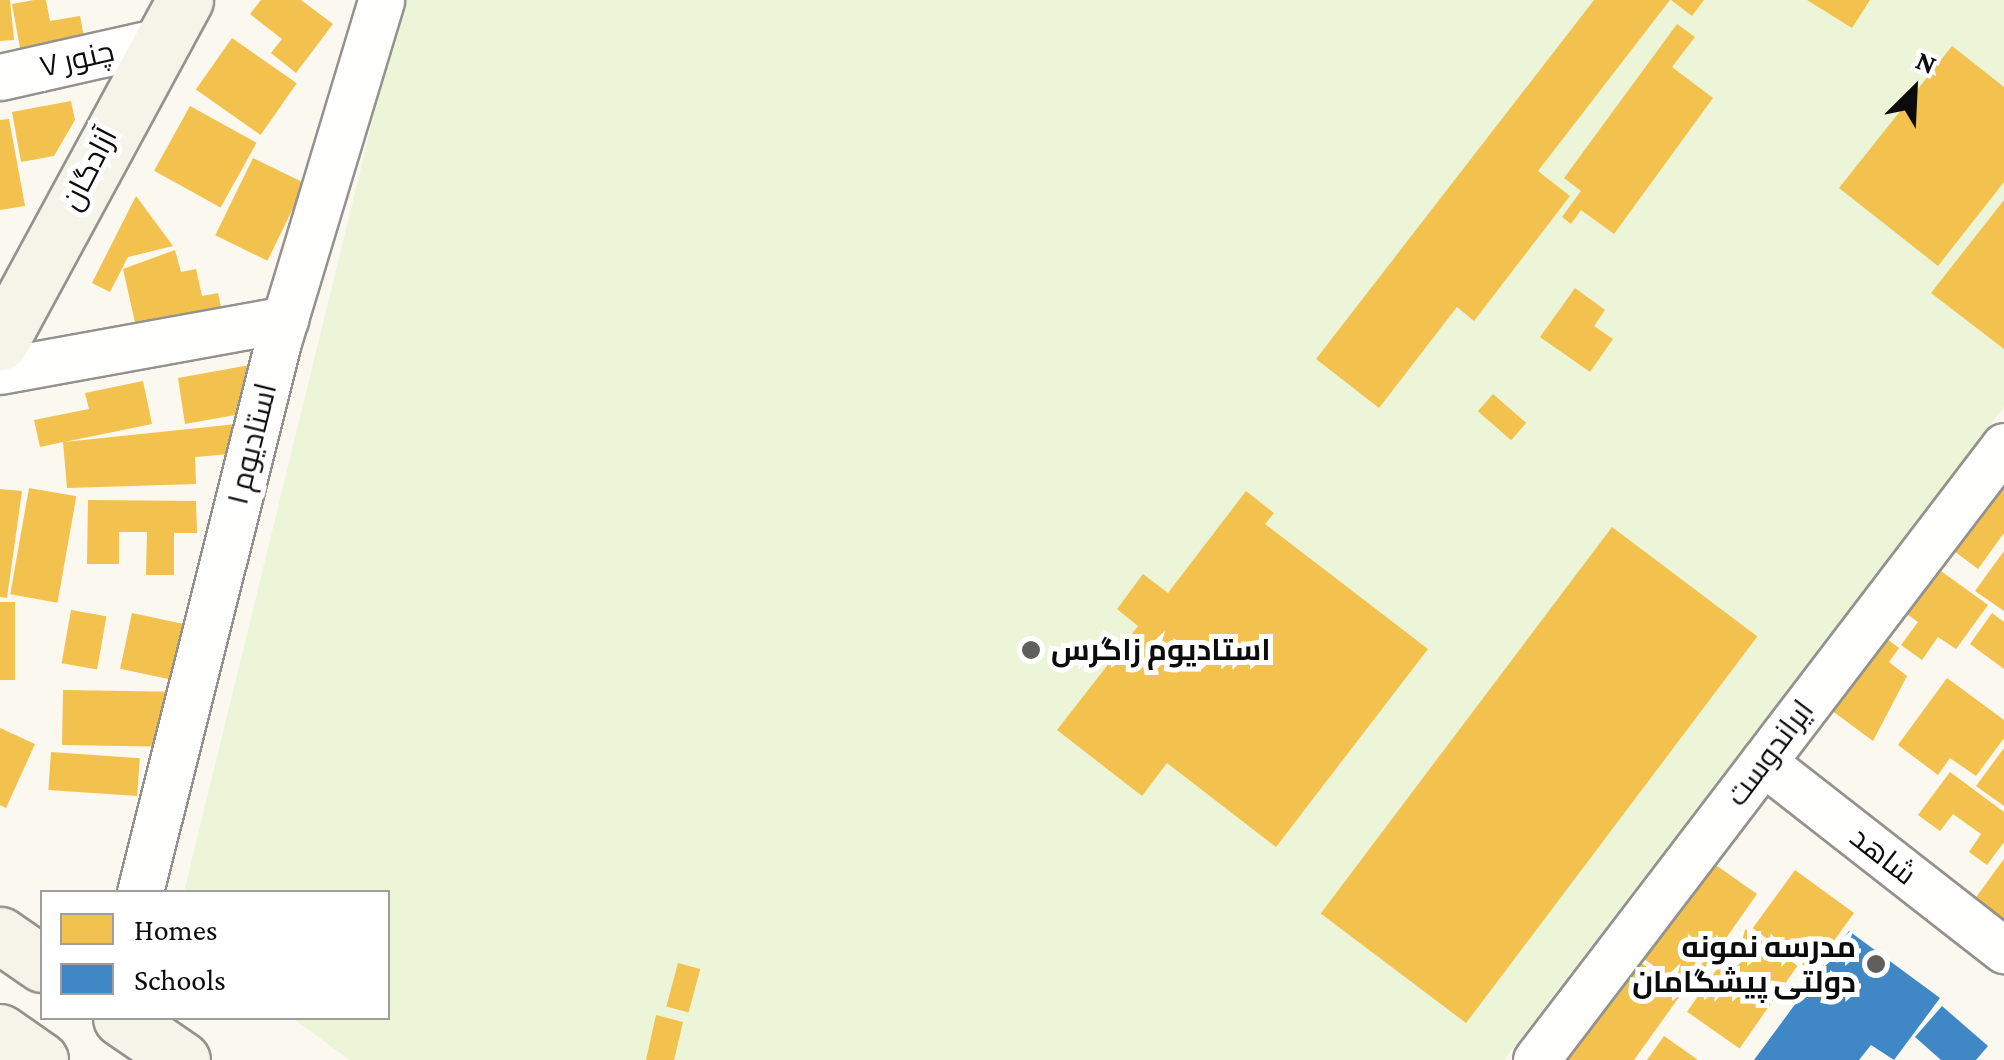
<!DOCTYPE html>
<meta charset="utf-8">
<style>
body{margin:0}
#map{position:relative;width:2004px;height:1060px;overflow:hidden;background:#faf8ef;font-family:"Crimson Pro",Cairo,serif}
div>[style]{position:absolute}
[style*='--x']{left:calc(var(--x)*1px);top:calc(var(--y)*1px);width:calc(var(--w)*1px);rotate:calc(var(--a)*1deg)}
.pitch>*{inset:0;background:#ecf5d8}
.homes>*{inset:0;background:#f2c14e;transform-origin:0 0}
.schools>*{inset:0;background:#3f88c5}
.roads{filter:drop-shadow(2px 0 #93928e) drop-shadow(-2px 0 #93928e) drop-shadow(0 2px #93928e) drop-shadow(0 -2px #93928e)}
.street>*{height:45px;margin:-22.5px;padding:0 22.5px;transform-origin:22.5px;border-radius:22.5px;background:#fefefd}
.secondary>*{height:55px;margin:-27.5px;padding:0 27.5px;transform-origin:27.5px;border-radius:27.5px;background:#f4f4e8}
.dots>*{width:28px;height:28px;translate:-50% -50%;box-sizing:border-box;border:5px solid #fff;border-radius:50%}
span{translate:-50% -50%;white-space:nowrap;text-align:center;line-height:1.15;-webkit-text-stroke:10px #fff;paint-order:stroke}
.street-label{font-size:30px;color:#0c0c0c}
.poi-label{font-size:30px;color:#0c0c0c;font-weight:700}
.left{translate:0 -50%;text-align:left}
.right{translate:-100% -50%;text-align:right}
.legend{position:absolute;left:40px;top:890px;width:350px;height:130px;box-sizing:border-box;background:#fff;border:2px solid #9e9e9e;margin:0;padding:12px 18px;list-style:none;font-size:30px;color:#0c0c0c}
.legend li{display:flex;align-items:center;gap:20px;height:50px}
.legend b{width:50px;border:2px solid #9e9e9e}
.north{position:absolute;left:1864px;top:40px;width:100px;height:100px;-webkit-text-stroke:8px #fff;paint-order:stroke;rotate:24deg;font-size:28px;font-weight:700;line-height:40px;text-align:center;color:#0c0c0c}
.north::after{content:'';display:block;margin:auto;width:35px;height:45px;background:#0c0c0c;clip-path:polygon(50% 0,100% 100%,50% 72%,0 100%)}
</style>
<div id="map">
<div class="pitch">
<div style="clip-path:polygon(402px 0,2004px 0,2004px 407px,1504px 1060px,350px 1060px,292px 1018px,388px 1018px,388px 892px,184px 892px)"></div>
</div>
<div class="homes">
<div style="clip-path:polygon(0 0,10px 0,14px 40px,0 41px)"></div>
<div style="clip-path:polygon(34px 0,46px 0,50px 21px,80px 16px,86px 48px,22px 59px,12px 4px)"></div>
<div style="clip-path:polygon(261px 0,301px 0,333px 24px,296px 73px,271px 53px,282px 39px,250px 14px)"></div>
<div style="clip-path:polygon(1594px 0,1670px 0,1538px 171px,1570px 196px,1474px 321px,1457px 307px,1379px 408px,1316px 359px)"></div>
<div style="clip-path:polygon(1671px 0,1704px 0,1692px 16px)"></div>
<div style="clip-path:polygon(1807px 0,1870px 0,1852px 28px)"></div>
<div style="clip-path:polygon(1677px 24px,1695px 37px,1672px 67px,1713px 98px,1614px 234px,1581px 210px,1571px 224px,1562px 217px,1581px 191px,1564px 178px)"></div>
<div style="left:232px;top:38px;width:79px;height:63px;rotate:35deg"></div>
<div style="clip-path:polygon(1952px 46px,2004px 87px,2004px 182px,1938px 266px,1839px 188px)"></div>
<div style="clip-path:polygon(71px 101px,75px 120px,54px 156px,21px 162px,12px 112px)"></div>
<div style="left:190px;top:106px;width:76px;height:74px;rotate:29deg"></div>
<div style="clip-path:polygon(9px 119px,25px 206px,0 210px,0 120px)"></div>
<div style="left:253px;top:158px;width:58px;height:86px;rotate:26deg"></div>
<div style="clip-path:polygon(136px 196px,173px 246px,128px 257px,110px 292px,92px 283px)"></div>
<div style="clip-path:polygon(2004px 200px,2004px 349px,1931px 293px)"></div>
<div style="clip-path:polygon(175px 250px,181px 272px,196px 269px,202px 296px,218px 293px,221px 307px,136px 327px,123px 269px)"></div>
<div style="clip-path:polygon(1575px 288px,1605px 310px,1594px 326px,1613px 339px,1590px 372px,1540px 337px)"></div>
<div style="clip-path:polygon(250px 365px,241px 414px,185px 424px,178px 378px)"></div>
<div style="clip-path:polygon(143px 381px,152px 424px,64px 442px,237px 424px,231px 454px,195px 457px,196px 484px,67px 488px,63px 442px,40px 447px,34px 420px,89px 409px,85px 393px)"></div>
<div style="left:1493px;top:394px;width:44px;height:23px;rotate:41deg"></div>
<div style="clip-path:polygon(1989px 478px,2004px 489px,2004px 533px,1978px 569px,1942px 542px)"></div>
<div style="left:29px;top:488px;width:48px;height:108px;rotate:10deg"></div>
<div style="clip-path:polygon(0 489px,22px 491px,7px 598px,0 597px)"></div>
<div style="clip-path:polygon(1246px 491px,1274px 513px,1265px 524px,1428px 649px,1276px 847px,1167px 763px,1142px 796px,1057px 730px,1138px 626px,1117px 609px,1143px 574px,1168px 593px)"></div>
<div style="clip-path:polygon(88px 500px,196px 501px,197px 533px,174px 533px,174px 575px,146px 575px,147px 532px,119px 532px,119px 564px,87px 564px)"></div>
<div style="left:1612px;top:527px;width:182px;height:484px;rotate:37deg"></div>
<div style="clip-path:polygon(2004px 551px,2004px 611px,1975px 591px)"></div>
<div style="clip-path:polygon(1927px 561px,1988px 605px,1956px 649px,1938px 637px,1922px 660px,1901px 645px,1918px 622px,1894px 605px)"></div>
<div style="left:0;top:602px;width:15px;height:78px"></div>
<div style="left:71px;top:610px;width:36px;height:54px;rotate:10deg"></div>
<div style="left:132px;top:613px;width:53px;height:57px;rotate:12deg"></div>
<div style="clip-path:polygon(1992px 613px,2004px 622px,2004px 669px,1970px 644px)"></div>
<div style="clip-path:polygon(1876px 631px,1899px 648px,1889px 662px,1907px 676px,1873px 741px,1823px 704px)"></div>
<div style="clip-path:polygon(1947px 678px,2004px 720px,2004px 738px,1976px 776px,1950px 758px,1938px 775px,1898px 745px)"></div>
<div style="left:63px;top:690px;width:107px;height:55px;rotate:1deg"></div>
<div style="clip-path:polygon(0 728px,35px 744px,6px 808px,0 805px)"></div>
<div style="clip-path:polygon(2004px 748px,2004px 806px,1976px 786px)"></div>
<div style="left:51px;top:752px;width:89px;height:38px;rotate:4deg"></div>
<div style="clip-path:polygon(1950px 772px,2004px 812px,2004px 842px,1987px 865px,1969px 852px,1981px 834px,1953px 814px,1940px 831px,1918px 815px)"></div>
<div style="left:1707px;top:859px;width:61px;height:118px;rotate:35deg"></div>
<div style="clip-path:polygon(2004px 859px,2004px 939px,1966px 911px)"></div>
<div style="left:1795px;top:870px;width:73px;height:72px;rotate:36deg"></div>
<div style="left:1745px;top:929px;width:64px;height:101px;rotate:35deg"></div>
<div style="clip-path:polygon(1636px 959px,1682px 993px,1634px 1060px,1562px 1060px)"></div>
<div style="left:678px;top:963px;width:23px;height:45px;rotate:15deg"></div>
<div style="clip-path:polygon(656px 1015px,683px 1022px,674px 1060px,646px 1060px)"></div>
<div style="clip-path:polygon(1664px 1036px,1698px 1060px,1647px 1060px)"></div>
</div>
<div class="schools">
<div style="clip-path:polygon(1849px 931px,1940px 998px,1894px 1060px,1871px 1045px,1859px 1060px,1754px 1060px)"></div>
<div style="clip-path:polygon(1942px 1006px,1988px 1046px,1976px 1060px,1941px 1060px,1915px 1037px)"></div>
</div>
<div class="roads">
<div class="street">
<div style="--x:0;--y:77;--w:159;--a:-12.7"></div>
<div style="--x:0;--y:371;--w:290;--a:-10.3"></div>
<div style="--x:1763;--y:762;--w:306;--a:38"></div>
<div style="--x:140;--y:892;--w:567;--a:-75.91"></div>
<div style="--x:278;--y:342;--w:357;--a:-73.2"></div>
<div style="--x:1536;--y:1060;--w:772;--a:-52.68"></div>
</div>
<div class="secondary">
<div style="--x:0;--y:342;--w:389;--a:-61.6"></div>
<div style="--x:0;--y:935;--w:51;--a:34.6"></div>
<div style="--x:121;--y:1018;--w:74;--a:34.5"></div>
<div style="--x:0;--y:1032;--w:49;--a:35"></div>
</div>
</div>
<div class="dots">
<div style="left:1031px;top:650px;background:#5f5f5b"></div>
<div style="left:1876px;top:964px;background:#5f5f5b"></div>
</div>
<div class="street-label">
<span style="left:77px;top:59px;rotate:-13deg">چنور ۷</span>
<span style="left:89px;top:169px;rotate:-63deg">آزادگان</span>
<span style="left:252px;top:444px;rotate:-76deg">استادیوم ۱</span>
<span style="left:1770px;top:753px;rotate:-53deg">ایراندوست</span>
<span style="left:1883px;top:856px;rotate:38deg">شاهد</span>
</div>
<div class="poi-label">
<span class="left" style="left:1051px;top:650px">استادیوم زاگرس</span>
<span class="right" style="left:1856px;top:964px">مدرسه نمونه<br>دولتی پیشگامان</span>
</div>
<ul class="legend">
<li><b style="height:28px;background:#f2c14e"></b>Homes</li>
<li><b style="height:28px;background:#3f88c5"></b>Schools</li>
</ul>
<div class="north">N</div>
</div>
